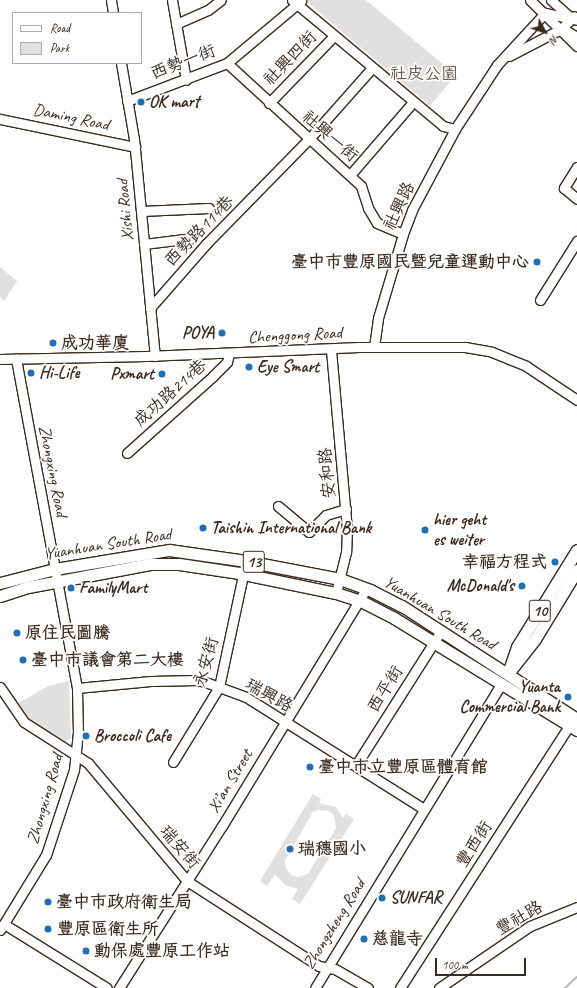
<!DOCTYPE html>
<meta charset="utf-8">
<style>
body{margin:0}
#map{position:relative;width:577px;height:988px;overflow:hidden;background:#fff;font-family:Caveat,"LXGW WenKai TC",sans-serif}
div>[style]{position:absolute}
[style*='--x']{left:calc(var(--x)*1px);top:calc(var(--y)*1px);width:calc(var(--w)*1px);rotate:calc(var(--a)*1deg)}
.green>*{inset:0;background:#e2e0de}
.stream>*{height:2px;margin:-1px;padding:0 1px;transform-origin:1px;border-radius:1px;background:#bcb6b3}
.roads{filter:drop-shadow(1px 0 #3b2a1e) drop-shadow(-1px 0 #3b2a1e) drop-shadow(0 1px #3b2a1e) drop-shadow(0 -1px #3b2a1e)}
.minor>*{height:9px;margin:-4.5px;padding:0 4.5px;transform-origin:4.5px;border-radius:4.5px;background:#fff}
.major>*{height:11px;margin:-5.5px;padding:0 5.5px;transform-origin:5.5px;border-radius:5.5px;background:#fff}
.dots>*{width:11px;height:11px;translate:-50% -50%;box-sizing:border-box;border:2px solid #fff;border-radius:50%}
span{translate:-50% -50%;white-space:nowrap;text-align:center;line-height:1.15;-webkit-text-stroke:3.5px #fff;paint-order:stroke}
.shield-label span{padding:1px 3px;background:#fff;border:1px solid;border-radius:3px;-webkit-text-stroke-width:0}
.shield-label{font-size:16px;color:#3b2a1e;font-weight:700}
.street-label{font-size:17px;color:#3b2a1e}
.park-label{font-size:17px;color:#65584e}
.poi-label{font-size:17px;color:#3b2a1e;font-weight:700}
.left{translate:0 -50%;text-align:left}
.right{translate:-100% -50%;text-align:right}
.legend{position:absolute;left:12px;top:12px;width:130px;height:52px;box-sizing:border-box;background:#fff;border:1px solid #b1aaa5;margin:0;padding:5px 7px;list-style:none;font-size:12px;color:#3b2a1e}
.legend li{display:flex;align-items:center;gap:8px;height:20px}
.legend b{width:20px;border:1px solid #b1aaa5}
.north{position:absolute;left:525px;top:12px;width:40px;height:40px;-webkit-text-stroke:3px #fff;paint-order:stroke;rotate:130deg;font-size:11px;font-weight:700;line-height:16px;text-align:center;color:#3b2a1e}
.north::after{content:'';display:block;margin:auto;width:14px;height:18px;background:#3b2a1e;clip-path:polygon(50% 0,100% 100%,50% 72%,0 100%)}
.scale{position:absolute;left:435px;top:958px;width:91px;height:18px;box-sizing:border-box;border:2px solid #3b2a1e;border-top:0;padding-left:5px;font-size:12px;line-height:14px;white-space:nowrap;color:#3b2a1e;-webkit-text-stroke:3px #fff;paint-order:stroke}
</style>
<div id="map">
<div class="green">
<div style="clip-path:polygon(308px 0,366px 0,456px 75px,430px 106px,307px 2px)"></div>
<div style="clip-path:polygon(0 267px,17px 281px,4px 301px,0 297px)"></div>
<div style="clip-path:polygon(69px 681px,71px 738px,65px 742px,30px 720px,17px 704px,48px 686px)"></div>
<div style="clip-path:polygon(evenodd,313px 794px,321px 799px,319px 803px,336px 807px,343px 818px,346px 814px,354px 819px,300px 904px,292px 899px,298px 889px,285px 885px,275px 874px,267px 886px,260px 881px,313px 794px,319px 810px,329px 811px,334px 815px,336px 828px,308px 874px,298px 877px,292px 876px,286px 869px,285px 860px,313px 812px,319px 810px)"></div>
</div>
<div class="stream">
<div style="--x:565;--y:988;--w:16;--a:-43"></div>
</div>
<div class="roads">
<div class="minor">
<div style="--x:111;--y:0;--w:13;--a:81"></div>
<div style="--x:172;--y:0;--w:81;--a:80.1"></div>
<div style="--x:292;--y:0;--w:197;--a:39.8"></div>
<div style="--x:443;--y:126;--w:12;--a:14"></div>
<div style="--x:530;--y:0;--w:66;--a:44.4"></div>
<div style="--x:551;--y:0;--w:27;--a:42"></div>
<div style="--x:176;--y:24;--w:35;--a:-24"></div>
<div style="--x:208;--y:10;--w:16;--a:-38"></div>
<div style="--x:563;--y:29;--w:16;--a:30"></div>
<div style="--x:509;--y:56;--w:59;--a:-27.4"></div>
<div style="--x:561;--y:29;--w:18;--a:-45"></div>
<div style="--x:121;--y:63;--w:77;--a:80.3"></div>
<div style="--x:134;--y:139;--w:218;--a:84.5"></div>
<div style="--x:227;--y:63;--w:182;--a:42.5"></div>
<div style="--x:361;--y:186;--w:23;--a:72"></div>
<div style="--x:368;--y:208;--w:17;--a:59"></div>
<div style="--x:377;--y:223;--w:28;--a:23"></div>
<div style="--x:127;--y:101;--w:107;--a:-20.8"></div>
<div style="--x:227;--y:63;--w:97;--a:-40"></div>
<div style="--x:269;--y:103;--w:93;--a:-45.9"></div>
<div style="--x:0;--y:119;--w:138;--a:11.7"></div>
<div style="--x:577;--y:167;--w:25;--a:122"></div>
<div style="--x:564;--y:188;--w:17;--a:40"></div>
<div style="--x:350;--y:175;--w:96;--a:-49.2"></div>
<div style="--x:141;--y:211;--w:68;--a:-2.5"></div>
<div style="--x:144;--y:244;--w:49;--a:-7"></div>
<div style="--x:540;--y:300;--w:70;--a:-57.9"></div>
<div style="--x:150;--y:308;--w:86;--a:-48.8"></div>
<div style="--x:207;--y:243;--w:146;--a:-45.6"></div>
<div style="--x:309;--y:139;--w:95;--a:-48.4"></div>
<div style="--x:374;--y:347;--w:29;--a:-82"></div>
<div style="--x:378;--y:318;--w:88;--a:-73.4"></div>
<div style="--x:403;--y:234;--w:26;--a:-69"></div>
<div style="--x:412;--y:210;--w:92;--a:-62"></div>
<div style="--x:455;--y:129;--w:77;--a:-56.7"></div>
<div style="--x:497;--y:65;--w:71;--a:-47.3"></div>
<div style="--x:545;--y:13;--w:33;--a:12"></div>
<div style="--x:331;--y:350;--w:179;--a:84.9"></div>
<div style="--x:347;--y:528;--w:24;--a:92"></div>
<div style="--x:346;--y:552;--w:42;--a:103.7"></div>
<div style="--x:0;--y:359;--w:146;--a:-1.2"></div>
<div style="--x:146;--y:356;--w:213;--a:-2.4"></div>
<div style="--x:359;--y:347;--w:106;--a:0"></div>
<div style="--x:465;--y:347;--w:27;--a:10"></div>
<div style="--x:492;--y:352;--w:37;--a:22"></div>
<div style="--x:526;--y:366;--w:61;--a:33.7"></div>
<div style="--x:127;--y:453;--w:115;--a:-41.8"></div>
<div style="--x:213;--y:376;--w:20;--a:-45"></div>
<div style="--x:227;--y:362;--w:8;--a:-76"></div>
<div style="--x:278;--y:506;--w:40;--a:40"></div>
<div style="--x:309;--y:532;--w:24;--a:-45"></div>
<div style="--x:326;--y:515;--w:21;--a:-17"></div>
<div style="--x:0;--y:687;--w:42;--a:55.6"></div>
<div style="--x:24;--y:722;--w:76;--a:32.6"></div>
<div style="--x:88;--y:763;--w:154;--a:50"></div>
<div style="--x:187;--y:881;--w:157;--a:32.8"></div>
<div style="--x:319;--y:966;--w:16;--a:11"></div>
<div style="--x:335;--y:969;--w:38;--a:30"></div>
<div style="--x:77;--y:688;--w:74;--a:-5.4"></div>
<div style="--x:151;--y:681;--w:46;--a:-1.2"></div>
<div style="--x:197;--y:680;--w:11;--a:15"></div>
<div style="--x:208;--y:683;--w:40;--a:20.2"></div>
<div style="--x:246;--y:697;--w:210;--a:32.2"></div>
<div style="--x:173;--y:762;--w:88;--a:-58.5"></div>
<div style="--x:219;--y:687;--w:129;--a:-77.9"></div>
<div style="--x:356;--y:765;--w:159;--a:-57.6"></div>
<div style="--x:4;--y:924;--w:121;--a:31.9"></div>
<div style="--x:0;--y:930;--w:88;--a:-58.5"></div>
<div style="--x:46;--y:855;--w:89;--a:-71.8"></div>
<div style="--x:74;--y:770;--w:37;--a:-84"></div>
<div style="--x:78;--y:733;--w:45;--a:-91.3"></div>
<div style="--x:77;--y:688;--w:335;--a:-100.5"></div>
<div style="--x:119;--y:988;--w:192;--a:-57.6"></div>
<div style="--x:222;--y:826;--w:277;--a:-58.7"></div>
<div style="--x:315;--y:988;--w:356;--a:-58.5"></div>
<div style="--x:400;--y:988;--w:319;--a:-57.2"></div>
<div style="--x:439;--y:988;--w:110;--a:-34.3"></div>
<div style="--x:530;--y:926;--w:51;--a:-22"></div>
</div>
<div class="major">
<div style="--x:0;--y:583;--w:57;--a:-14.3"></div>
<div style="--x:55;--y:569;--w:116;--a:-9.5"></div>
<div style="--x:169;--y:550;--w:78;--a:8.1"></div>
<div style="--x:246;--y:561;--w:96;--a:10.8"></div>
<div style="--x:340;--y:579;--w:32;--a:20"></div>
<div style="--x:370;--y:590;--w:36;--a:27"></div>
<div style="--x:402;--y:606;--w:208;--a:32.9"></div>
<div style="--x:0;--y:596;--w:29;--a:-18"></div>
<div style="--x:28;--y:587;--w:124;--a:-10.7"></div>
<div style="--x:150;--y:564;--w:29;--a:0"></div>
<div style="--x:179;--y:564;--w:61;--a:8.5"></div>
<div style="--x:239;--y:573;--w:99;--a:11.7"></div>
<div style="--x:336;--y:593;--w:26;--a:18"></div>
<div style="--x:361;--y:601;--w:37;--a:27"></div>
<div style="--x:394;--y:618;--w:215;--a:31.5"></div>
<div style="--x:509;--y:672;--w:42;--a:-51.8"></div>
<div style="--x:535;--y:639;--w:81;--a:-58.7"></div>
<div style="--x:508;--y:673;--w:28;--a:-71"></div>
<div style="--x:517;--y:647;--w:114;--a:-58.3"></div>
</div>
</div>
<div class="dots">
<div style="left:141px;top:102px;background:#1f6fb2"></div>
<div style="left:537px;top:262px;background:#1f6fb2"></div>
<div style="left:222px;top:333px;background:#1f6fb2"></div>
<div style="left:53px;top:343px;background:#1f6fb2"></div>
<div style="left:249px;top:367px;background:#1f6fb2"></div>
<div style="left:31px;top:373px;background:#1f6fb2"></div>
<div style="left:162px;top:374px;background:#1f6fb2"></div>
<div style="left:203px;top:528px;background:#1f6fb2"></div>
<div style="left:425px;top:530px;background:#1f6fb2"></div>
<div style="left:555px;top:562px;background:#1f6fb2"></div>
<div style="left:522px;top:586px;background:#1f6fb2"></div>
<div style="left:71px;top:588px;background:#1f6fb2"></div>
<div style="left:17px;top:633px;background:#1f6fb2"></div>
<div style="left:23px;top:660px;background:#1f6fb2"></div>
<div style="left:568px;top:697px;background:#1f6fb2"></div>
<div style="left:86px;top:736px;background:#1f6fb2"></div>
<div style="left:310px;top:767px;background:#1f6fb2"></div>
<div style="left:290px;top:849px;background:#1f6fb2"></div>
<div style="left:382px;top:898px;background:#1f6fb2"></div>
<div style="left:48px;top:902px;background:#1f6fb2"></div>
<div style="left:48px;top:929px;background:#1f6fb2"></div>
<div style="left:364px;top:939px;background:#1f6fb2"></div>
<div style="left:86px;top:951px;background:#1f6fb2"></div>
</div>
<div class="shield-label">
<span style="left:254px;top:562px">13</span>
<span style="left:540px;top:611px">10</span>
</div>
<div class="street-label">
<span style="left:290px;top:58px;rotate:-46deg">社興四街</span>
<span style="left:183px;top:62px;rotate:-21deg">西勢一街</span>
<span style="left:71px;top:117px;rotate:12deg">Daming Road</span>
<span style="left:330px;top:136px;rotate:41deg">社興一街</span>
<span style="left:399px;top:206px;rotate:-65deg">社興路</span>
<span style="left:125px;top:210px;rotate:-95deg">Xishi Road</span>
<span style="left:199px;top:231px;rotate:-46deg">西勢路114巷</span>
<span style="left:295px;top:335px;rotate:-3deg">Chenggong Road</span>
<span style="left:170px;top:393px;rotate:-42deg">成功路214巷</span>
<span style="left:53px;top:471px;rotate:79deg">Zhongxing Road</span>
<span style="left:327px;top:473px;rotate:-95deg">安和路</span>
<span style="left:108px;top:544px;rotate:-9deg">Yuanhuan South Road</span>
<span style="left:440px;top:613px;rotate:31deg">Yuanhuan South Road</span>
<span style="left:206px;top:662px;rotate:-74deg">永安街</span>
<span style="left:385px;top:689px;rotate:-58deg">西平街</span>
<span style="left:269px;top:695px;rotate:29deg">瑞興路</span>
<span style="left:230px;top:781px;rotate:-59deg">Xi’an Street</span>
<span style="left:45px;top:799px;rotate:-74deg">Zhongxing Road</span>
<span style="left:474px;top:844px;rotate:-57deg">豐西街</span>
<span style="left:180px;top:847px;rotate:49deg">瑞安街</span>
<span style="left:519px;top:918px;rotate:-30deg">豐社路</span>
<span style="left:334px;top:924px;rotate:-58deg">Zhongzheng Road</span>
</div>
<div class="park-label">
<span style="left:424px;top:74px">社皮公園</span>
</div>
<div class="poi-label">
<span class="left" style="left:149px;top:102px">OK mart</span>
<span class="right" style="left:529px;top:262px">臺中市豐原國民暨兒童運動中心</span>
<span class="right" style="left:214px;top:333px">POYA</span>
<span class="left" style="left:61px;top:343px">成功華廈</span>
<span class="left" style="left:257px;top:367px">Eye Smart</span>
<span class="left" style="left:39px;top:373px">Hi-Life</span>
<span class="right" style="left:154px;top:374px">Pxmart</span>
<span class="left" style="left:433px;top:530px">hier geht<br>es weiter</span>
<span class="left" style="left:211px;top:528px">Taishin International Bank</span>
<span class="right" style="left:547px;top:562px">幸福方程式</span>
<span class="right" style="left:514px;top:586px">McDonald's</span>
<span class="left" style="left:79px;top:588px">FamilyMart</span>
<span class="left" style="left:25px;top:633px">原住民圖騰</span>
<span class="left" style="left:31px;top:660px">臺中市議會第二大樓</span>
<span class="right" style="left:560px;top:697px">Yuanta<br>Commercial Bank</span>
<span class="left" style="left:94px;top:736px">Broccoli Cafe</span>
<span class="left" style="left:318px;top:767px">臺中市立豐原區體育館</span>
<span class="left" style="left:298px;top:849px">瑞穗國小</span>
<span class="left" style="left:390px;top:898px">SUNFAR</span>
<span class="left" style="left:56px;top:902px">臺中市政府衛生局</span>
<span class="left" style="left:57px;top:929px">豐原區衛生所</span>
<span class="left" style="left:372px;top:939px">慈龍寺</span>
<span class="left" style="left:94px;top:951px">動保處豐原工作站</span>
</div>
<ul class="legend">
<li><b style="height:5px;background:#fff"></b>Road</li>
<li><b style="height:11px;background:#e2e0de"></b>Park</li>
</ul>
<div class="north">N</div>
<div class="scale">100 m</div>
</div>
